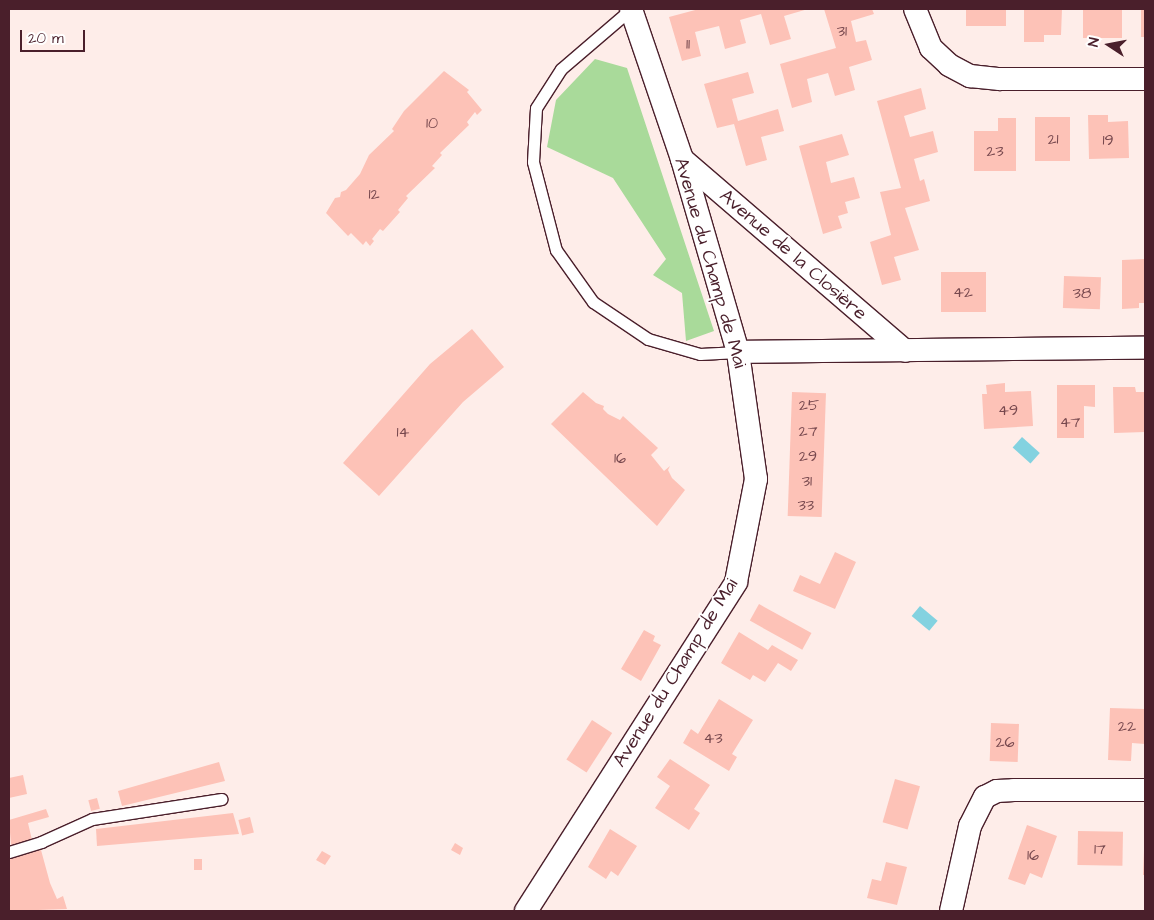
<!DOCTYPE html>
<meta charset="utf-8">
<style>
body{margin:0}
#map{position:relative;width:1154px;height:920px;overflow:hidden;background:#feede9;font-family:"Architects Daughter",sans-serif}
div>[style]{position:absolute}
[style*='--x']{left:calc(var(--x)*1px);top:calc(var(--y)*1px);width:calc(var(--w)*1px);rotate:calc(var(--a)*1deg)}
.green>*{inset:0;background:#a9da9a}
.water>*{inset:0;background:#83d2e0;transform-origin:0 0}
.building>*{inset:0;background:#fdc2b7;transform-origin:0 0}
.roads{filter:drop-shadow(1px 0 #4a1f2b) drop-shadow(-1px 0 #4a1f2b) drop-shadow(0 1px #4a1f2b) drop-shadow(0 -1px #4a1f2b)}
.lane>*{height:11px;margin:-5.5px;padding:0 5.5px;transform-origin:5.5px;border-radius:5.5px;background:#fff}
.street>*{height:22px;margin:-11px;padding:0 11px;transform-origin:11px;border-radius:11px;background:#fff}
span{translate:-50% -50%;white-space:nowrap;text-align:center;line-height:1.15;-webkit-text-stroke:4px #fff;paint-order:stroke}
.number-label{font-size:16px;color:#77484e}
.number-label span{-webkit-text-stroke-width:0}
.street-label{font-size:19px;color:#4a1f2b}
.frame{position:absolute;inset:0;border:10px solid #4a1f2b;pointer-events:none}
.north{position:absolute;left:1084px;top:20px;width:50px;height:50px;-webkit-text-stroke:4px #fff;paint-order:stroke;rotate:281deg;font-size:14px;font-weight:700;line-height:20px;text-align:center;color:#4a1f2b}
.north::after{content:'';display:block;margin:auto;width:18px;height:22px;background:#4a1f2b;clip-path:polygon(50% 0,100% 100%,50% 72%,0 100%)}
.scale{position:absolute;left:20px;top:30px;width:65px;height:22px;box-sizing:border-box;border:2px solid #4a1f2b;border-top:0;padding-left:6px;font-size:15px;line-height:18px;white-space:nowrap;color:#4a1f2b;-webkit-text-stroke:4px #fff;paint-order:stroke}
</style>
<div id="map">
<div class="green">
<div style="clip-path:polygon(595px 59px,627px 68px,714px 331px,686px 341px,682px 293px,653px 275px,666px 259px,613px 178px,547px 147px,556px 100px)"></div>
</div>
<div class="water">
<div style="left:1022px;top:437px;width:24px;height:14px;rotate:42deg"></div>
<div style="left:920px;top:606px;width:23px;height:13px;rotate:40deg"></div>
</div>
<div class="building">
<div style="clip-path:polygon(699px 9px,808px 9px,784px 16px,791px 39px,770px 45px,761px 14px,740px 20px,746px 43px,725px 49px,719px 26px,695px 32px,701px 56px,682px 61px,669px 17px)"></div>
<div style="clip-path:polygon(824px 9px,872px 9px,874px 14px,851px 21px,856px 42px,866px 40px,872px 60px,849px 67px,855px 90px,835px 96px,828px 73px,807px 79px,812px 102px,792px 108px,780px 64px,836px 48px)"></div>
<div style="left:966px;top:9px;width:40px;height:17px"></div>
<div style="clip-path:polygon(1024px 9px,1062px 9px,1061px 35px,1044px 35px,1044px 42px,1024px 42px)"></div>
<div style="left:1083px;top:9px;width:39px;height:29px"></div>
<div style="left:1141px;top:9px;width:4px;height:28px"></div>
<div style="clip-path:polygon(444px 71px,469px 90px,467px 92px,482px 110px,477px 115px,475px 112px,467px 122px,469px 125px,440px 153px,442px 155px,432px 166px,435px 168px,406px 196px,408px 198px,398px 210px,400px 212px,383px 231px,380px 229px,372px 239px,374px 241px,370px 246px,366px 241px,363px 245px,351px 233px,348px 236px,326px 213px,335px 198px,340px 197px,341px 192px,346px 190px,360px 174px,369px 155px,394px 131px,392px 129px,404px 111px)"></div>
<div style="clip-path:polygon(748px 72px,754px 93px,732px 99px,738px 121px,778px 109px,784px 131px,761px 137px,767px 160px,746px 166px,734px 124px,717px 128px,704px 84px)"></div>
<div style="clip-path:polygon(921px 88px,926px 109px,904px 116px,910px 137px,933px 131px,938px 152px,914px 159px,920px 181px,924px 179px,930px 201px,905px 208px,919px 250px,894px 257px,901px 280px,882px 285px,870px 242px,891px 235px,880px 192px,901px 188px,877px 101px)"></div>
<div style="clip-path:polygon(1088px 115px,1108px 115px,1108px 122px,1128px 121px,1129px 158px,1089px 159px)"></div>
<div style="left:1035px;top:117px;width:35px;height:44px"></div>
<div style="clip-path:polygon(998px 118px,1016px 118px,1016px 171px,974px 171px,974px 131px,998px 131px)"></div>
<div style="clip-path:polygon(842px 134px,849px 155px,826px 162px,831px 183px,854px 177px,860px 198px,845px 202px,848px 213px,838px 216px,842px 228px,823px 234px,799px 146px)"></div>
<div style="clip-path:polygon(1145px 259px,1145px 303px,1139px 303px,1139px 308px,1122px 309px,1122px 260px)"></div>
<div style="left:941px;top:272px;width:45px;height:40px"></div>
<div style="left:1064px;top:276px;width:37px;height:32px;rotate:2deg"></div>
<div style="clip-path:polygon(472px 329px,504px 367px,463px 402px,379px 496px,343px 463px,430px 364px)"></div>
<div style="clip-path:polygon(1005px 383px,1005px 392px,1031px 391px,1033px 426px,984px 429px,982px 394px,987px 394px,986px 385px)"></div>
<div style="clip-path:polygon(1057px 385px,1095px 385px,1095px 407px,1084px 406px,1084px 438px,1057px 438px)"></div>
<div style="clip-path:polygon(1113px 387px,1135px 387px,1136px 392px,1145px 392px,1145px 432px,1114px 433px)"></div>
<div style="clip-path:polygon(583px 392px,596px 403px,604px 406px,603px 409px,608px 414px,620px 420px,623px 416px,658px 448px,651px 455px,664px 471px,670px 466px,668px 470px,672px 478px,685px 490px,657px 526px,551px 424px)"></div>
<div style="left:792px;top:392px;width:34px;height:124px;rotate:2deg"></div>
<div style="clip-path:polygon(835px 552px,856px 562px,835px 609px,793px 591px,800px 575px,820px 584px)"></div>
<div style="left:759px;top:604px;width:60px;height:19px;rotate:29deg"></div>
<div style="clip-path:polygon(644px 630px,655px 636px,653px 641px,661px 645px,641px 681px,621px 669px)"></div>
<div style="clip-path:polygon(739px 632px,768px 650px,772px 645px,798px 660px,791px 671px,778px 663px,765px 682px,753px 675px,750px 680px,721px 663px)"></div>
<div style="clip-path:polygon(719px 699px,753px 720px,732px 754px,737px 757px,729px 771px,683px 743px,691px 729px,698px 734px)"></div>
<div style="clip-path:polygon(1110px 708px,1145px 709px,1145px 744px,1132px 743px,1131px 761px,1108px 760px)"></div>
<div style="left:592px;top:720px;width:24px;height:47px;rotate:33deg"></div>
<div style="left:991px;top:723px;width:28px;height:38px;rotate:2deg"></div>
<div style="clip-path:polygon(670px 759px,710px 785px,694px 809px,700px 813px,689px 830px,655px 808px,670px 786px,657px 777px)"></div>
<div style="clip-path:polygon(219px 762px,225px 781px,122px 806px,118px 791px)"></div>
<div style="clip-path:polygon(23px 775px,27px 794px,9px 798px,9px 778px)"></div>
<div style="left:895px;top:779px;width:26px;height:45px;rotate:16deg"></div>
<div style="left:97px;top:798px;width:11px;height:9px;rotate:75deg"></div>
<div style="clip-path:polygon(46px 809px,49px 817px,28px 823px,32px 840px,11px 845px,9px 820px)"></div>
<div style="clip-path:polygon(233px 813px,239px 834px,97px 846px,96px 829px)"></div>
<div style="left:250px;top:817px;width:16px;height:12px;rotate:76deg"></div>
<div style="clip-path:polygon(1027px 825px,1057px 836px,1042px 878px,1030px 873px,1025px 885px,1008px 879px)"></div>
<div style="clip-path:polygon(610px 829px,637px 846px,618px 876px,611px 871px,606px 879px,588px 867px)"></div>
<div style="left:1078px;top:831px;width:45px;height:34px;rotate:1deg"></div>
<div style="clip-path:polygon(455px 843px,463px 848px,460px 855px,451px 850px)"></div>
<div style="clip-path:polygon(41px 850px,50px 883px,57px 899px,63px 896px,67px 909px,9px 911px,9px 859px)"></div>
<div style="clip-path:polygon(322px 851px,331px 856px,325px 865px,316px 860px)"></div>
<div style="clip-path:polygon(1144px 851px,1145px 851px,1145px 875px,1143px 875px)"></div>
<div style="left:194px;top:859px;width:8px;height:11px"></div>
<div style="clip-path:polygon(886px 862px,907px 867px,897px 905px,867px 898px,872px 879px,881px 881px)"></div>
</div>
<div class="roads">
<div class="lane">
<div style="--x:631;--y:9;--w:92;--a:139.4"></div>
<div style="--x:561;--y:69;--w:46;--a:122.7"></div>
<div style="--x:536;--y:108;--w:54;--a:93.2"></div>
<div style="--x:533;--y:162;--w:91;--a:75.4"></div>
<div style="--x:556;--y:250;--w:64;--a:54.6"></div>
<div style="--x:593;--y:302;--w:66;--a:33.9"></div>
<div style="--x:648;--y:339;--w:54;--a:16.1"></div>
<div style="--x:700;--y:354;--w:38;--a:-3"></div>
<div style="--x:9;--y:852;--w:34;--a:-17"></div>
<div style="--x:41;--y:842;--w:56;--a:-24.3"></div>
<div style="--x:92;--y:819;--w:131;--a:-8.8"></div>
</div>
<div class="street">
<div style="--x:915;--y:9;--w:42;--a:67.7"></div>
<div style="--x:931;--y:48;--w:25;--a:43"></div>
<div style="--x:949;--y:65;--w:24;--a:28"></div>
<div style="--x:970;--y:76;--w:30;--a:6"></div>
<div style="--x:1000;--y:79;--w:145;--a:0"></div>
<div style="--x:682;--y:159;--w:294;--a:40.7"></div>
<div style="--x:738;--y:352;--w:407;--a:-0.6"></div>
<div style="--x:526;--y:911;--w:390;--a:-57.4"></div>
<div style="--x:736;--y:582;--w:105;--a:-79"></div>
<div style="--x:756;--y:479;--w:128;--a:-98.1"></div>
<div style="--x:738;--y:352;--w:201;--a:-106.2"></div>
<div style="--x:682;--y:159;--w:158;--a:-108.8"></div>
<div style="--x:951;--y:911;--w:87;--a:-77.4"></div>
<div style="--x:970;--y:826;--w:33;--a:-63"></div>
<div style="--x:985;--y:797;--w:13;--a:-27"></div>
<div style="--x:997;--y:791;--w:17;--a:-3"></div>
<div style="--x:1014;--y:790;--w:131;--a:0"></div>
</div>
</div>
<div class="number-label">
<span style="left:842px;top:31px">31</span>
<span style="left:688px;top:44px">11</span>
<span style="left:432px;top:123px">10</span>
<span style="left:1053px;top:139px">21</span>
<span style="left:1108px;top:140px">19</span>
<span style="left:995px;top:151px">23</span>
<span style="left:374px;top:194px">12</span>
<span style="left:963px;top:292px">42</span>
<span style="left:1082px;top:293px">38</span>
<span style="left:809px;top:405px">25</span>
<span style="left:1008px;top:410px">49</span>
<span style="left:1070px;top:422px">47</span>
<span style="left:808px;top:431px">27</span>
<span style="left:403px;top:432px">14</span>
<span style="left:808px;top:456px">29</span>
<span style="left:620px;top:458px">16</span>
<span style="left:807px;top:481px">31</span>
<span style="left:806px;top:505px">33</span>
<span style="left:1127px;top:726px">22</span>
<span style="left:713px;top:738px">43</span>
<span style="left:1005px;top:742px">26</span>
<span style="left:1100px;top:849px">17</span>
<span style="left:1033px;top:855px">16</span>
</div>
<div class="street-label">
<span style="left:793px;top:255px;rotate:41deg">Avenue de la Closière</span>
<span style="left:710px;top:263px;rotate:74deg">Avenue du Champ de Mai</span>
<span style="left:676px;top:673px;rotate:-58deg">Avenue du Champ de Mai</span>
</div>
<div class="frame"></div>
<div class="north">N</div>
<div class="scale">20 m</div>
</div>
